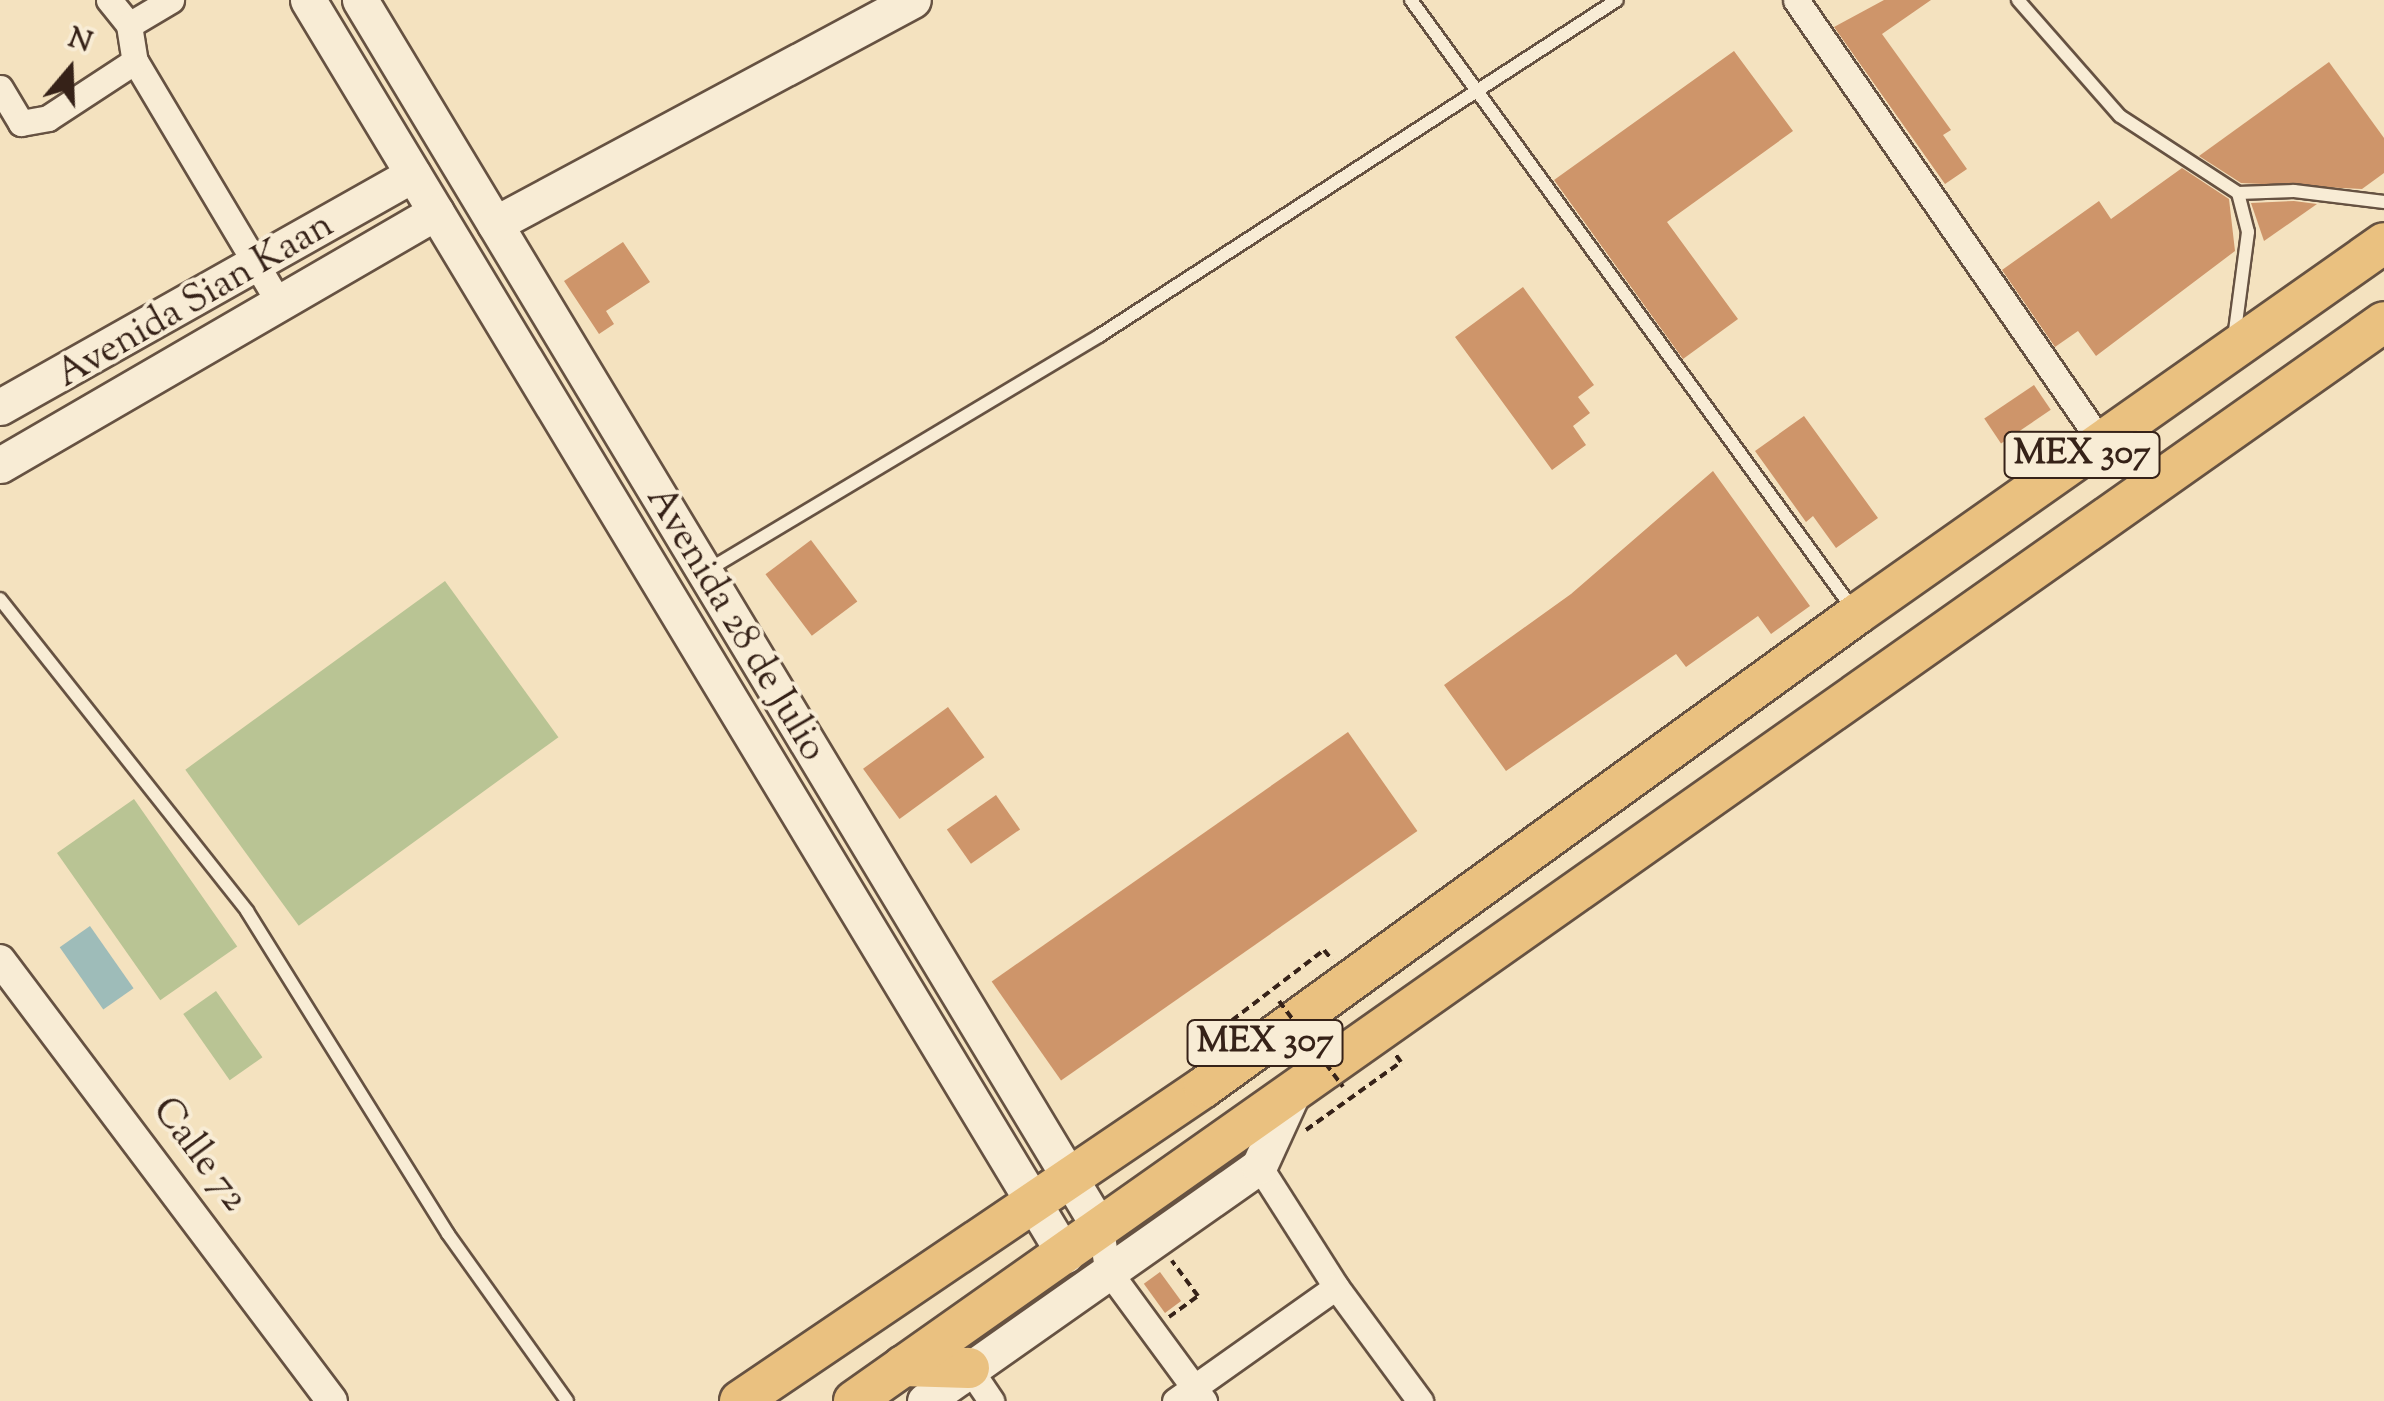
<!DOCTYPE html>
<style>
body{margin:0}
#map{position:relative;width:2384px;height:1401px;overflow:hidden;background:#f4e2bf;font-family:"Sorts Mill Goudy",serif}
div>[style]{position:absolute}
[style*='--x']{left:calc(var(--x)*1px);top:calc(var(--y)*1px);width:calc(var(--w)*1px);rotate:calc(var(--a)*1deg)}
.green>*{inset:0;background:#b9c494;transform-origin:0 0}
.water>*{inset:0;background:#9ebcb9;transform-origin:0 0}
.building>*{inset:0;background:#ce956a;transform-origin:0 0}
.path>*{height:4px;margin-top:-2px;transform-origin:0;background:repeating-linear-gradient(90deg,#362218 0 8px,transparent 0 13px)}
.roads{filter:drop-shadow(2px 0 #665242) drop-shadow(-2px 0 #665242) drop-shadow(0 2px #665242) drop-shadow(0 -2px #665242)}
.service>*{height:12px;margin:-6px;padding:0 6px;transform-origin:6px;border-radius:6px;background:#f8ecd5}
.minor>*{height:25px;margin:-12.5px;padding:0 12.5px;transform-origin:12.5px;border-radius:12.5px;background:#f8ecd5}
.tertiary>*{height:30px;margin:-15px;padding:0 15px;transform-origin:15px;border-radius:15px;background:#f8ecd5}
.secondary>*{height:35px;margin:-17.5px;padding:0 17.5px;transform-origin:17.5px;border-radius:17.5px;background:#f8ecd5}
.trunk>*{height:40px;margin:-20px;padding:0 20px;transform-origin:20px;border-radius:20px;background:#eac180}
.path-bridge>*{height:4px;margin-top:-2px;transform-origin:0;background:repeating-linear-gradient(90deg,#362218 0 8px,transparent 0 13px)}
span{translate:-50% -50%;white-space:nowrap;text-align:center;line-height:1.15;-webkit-text-stroke:8px #f8ecd5;paint-order:stroke}
.shield-label span{padding:2px 8px;background:#f8ecd5;border:2px solid;border-radius:8px;-webkit-text-stroke-width:0}
.shield-label{font-size:35px;color:#362218;font-weight:700}
.street-label{font-size:38px;color:#362218}
.north{position:absolute;left:20px;top:20px;width:100px;height:100px;-webkit-text-stroke:8px #f8ecd5;paint-order:stroke;rotate:19deg;font-size:28px;font-weight:700;line-height:40px;text-align:center;color:#362218}
.north::after{content:'';display:block;margin:auto;width:35px;height:45px;background:#362218;clip-path:polygon(50% 0,100% 100%,50% 72%,0 100%)}
</style>
<div id="map">
<div class="green">
<div style="left:445px;top:581px;width:193px;height:321px;rotate:54deg"></div>
<div style="left:134px;top:799px;width:180px;height:94px;rotate:55deg"></div>
<div style="left:216px;top:991px;width:81px;height:40px;rotate:55deg"></div>
</div>
<div class="water">
<div style="left:90px;top:926px;width:76px;height:37px;rotate:55deg"></div>
</div>
<div class="building">
<div style="clip-path:polygon(1884px 0,1931px 0,1882px 34px,1951px 130px,1943px 135px,1967px 169px,1945px 184px,1834px 27px)"></div>
<div style="clip-path:polygon(1734px 51px,1793px 131px,1667px 222px,1738px 319px,1683px 359px,1554px 180px)"></div>
<div style="clip-path:polygon(2329px 62px,2384px 138px,2384px 173px,2362px 189px,2241px 183px,2199px 156px)"></div>
<div style="clip-path:polygon(2182px 168px,2229px 199px,2235px 251px,2096px 356px,2078px 331px,2055px 347px,2002px 270px,2099px 201px,2111px 219px)"></div>
<div style="clip-path:polygon(2251px 203px,2294px 201px,2317px 204px,2264px 241px)"></div>
<div style="clip-path:polygon(623px 242px,650px 282px,606px 311px,614px 324px,599px 334px,564px 281px)"></div>
<div style="clip-path:polygon(1523px 287px,1594px 385px,1578px 397px,1590px 413px,1573px 426px,1586px 445px,1552px 470px,1455px 337px)"></div>
<div style="left:2034px;top:385px;width:30px;height:60px;rotate:56deg"></div>
<div style="clip-path:polygon(1804px 416px,1878px 518px,1836px 548px,1813px 516px,1806px 522px,1755px 451px)"></div>
<div style="clip-path:polygon(1713px 471px,1810px 606px,1771px 634px,1758px 616px,1686px 667px,1676px 654px,1506px 771px,1444px 685px,1571px 594px)"></div>
<div style="left:811px;top:540px;width:77px;height:57px;rotate:53deg"></div>
<div style="left:948px;top:707px;width:62px;height:105px;rotate:54deg"></div>
<div style="left:1348px;top:732px;width:121px;height:435px;rotate:55deg"></div>
<div style="left:996px;top:795px;width:42px;height:60px;rotate:55deg"></div>
<div style="left:1160px;top:1272px;width:36px;height:20px;rotate:54deg"></div>
</div>
<div class="path">
<div style="--x:1202;--y:1052;--w:8;--a:-97"></div>
<div style="--x:1201;--y:1044;--w:155;--a:-37.4"></div>
<div style="--x:1324;--y:950;--w:13;--a:51"></div>
<div style="--x:1306;--y:1130;--w:117;--a:-35.6"></div>
<div style="--x:1401;--y:1062;--w:9;--a:-126"></div>
<div style="--x:1169;--y:1317;--w:36;--a:-36"></div>
<div style="--x:1198;--y:1296;--w:44;--a:-126.6"></div>
</div>
<div class="roads">
<div class="service">
<div style="--x:1411;--y:0;--w:756;--a:54.04"></div>
<div style="--x:2018;--y:0;--w:154;--a:48.7"></div>
<div style="--x:2120;--y:116;--w:141;--a:33.1"></div>
<div style="--x:2238;--y:193;--w:40;--a:75.6"></div>
<div style="--x:2248;--y:232;--w:107;--a:97.5"></div>
<div style="--x:2238;--y:193;--w:56;--a:-2"></div>
<div style="--x:2294;--y:191;--w:91;--a:7"></div>
<div style="--x:708;--y:570;--w:456;--a:-30.9"></div>
<div style="--x:1099;--y:336;--w:617;--a:-32.97"></div>
<div style="--x:0;--y:599;--w:398;--a:51.6"></div>
<div style="--x:247;--y:911;--w:380;--a:58.1"></div>
<div style="--x:448;--y:1234;--w:205;--a:54.5"></div>
</div>
<div class="minor">
<div style="--x:109;--y:0;--w:32;--a:51"></div>
<div style="--x:129;--y:25;--w:36;--a:81"></div>
<div style="--x:135;--y:61;--w:282;--a:59.2"></div>
<div style="--x:1796;--y:0;--w:537;--a:55.39"></div>
<div style="--x:129;--y:25;--w:49;--a:-30.8"></div>
<div style="--x:0;--y:88;--w:41;--a:59"></div>
<div style="--x:21;--y:123;--w:27;--a:-10"></div>
<div style="--x:48;--y:118;--w:104;--a:-33.2"></div>
<div style="--x:1259;--y:1166;--w:143;--a:57.5"></div>
<div style="--x:1336;--y:1287;--w:142;--a:53.6"></div>
<div style="--x:1101;--y:1230;--w:39;--a:81"></div>
<div style="--x:1107;--y:1269;--w:164;--a:53.7"></div>
<div style="--x:969;--y:1368;--w:40;--a:56"></div>
<div style="--x:1175;--y:1401;--w:197;--a:-35.3"></div>
</div>
<div class="tertiary">
<div style="--x:0;--y:960;--w:552;--a:53.03"></div>
</div>
<div class="secondary">
<div style="--x:308;--y:0;--w:1466;--a:58.9"></div>
<div style="--x:360;--y:0;--w:1436;--a:58.93"></div>
<div style="--x:495;--y:224;--w:474;--a:-28.2"></div>
<div style="--x:0;--y:407;--w:474;--a:-29.4"></div>
<div style="--x:0;--y:465;--w:504;--a:-30.13"></div>
<div style="--x:925;--y:1401;--w:408;--a:-35.1"></div>
<div style="--x:1259;--y:1166;--w:77;--a:-65.4"></div>
</div>
<div class="trunk">
<div style="--x:903;--y:1366;--w:66;--a:1.7"></div>
<div style="--x:740;--y:1401;--w:560;--a:-34.09"></div>
<div style="--x:1204;--y:1087;--w:806;--a:-35.92"></div>
<div style="--x:1857;--y:614;--w:644;--a:-35.14"></div>
<div style="--x:854;--y:1401;--w:1872;--a:-35.19"></div>
</div>
</div>
<div class="path-bridge">
<div style="--x:1279;--y:1001;--w:107;--a:53.3"></div>
</div>
<div class="shield-label">
<span style="left:2082px;top:455px">MEX 307</span>
<span style="left:1265px;top:1043px">MEX 307</span>
</div>
<div class="street-label">
<span style="left:196px;top:302px;rotate:-30deg">Avenida Sian Kaan</span>
<span style="left:734px;top:625px;rotate:59deg">Avenida 28 de Julio</span>
<span style="left:198px;top:1156px;rotate:53deg">Calle 72</span>
</div>
<div class="north">N</div>
</div>
